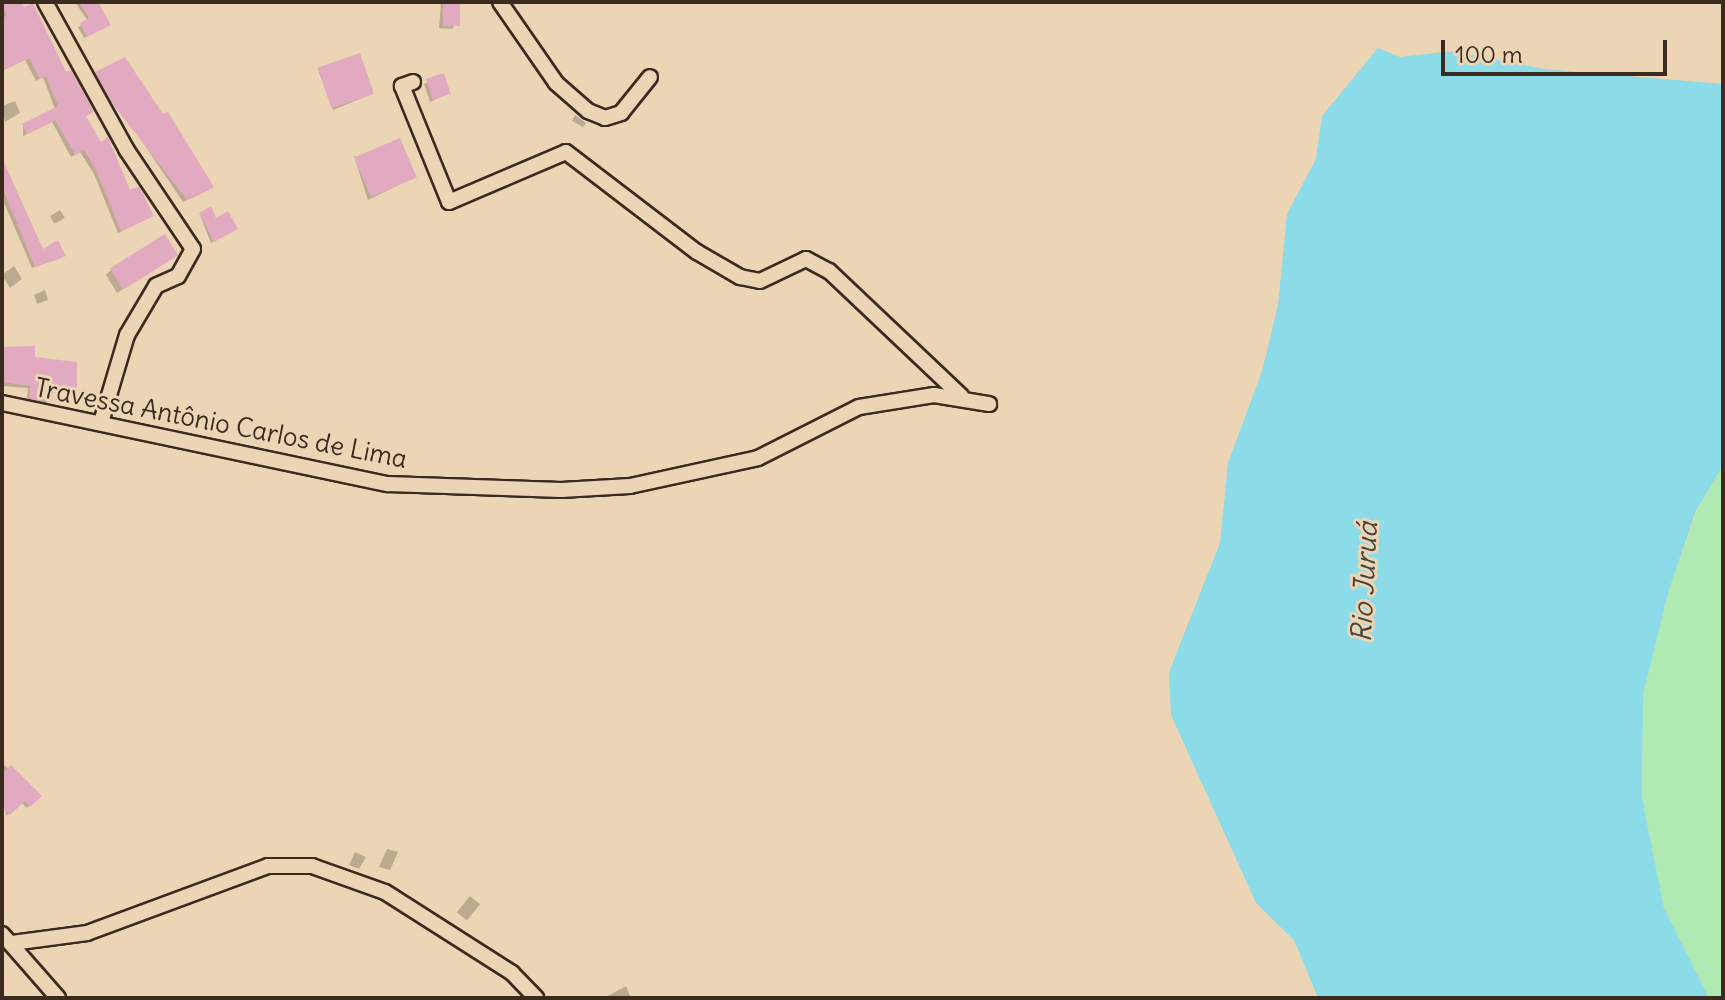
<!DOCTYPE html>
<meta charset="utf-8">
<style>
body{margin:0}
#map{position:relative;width:1725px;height:1000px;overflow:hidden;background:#ecd5b5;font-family:Delius,sans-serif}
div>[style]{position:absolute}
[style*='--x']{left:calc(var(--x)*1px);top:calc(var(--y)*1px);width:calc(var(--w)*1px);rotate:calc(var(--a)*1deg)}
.green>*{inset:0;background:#aeeab1}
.water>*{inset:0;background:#8bdbe8}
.shadow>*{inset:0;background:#0003;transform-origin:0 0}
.building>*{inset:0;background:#e1aac0;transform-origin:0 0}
.roads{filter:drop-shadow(2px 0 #3b2a1e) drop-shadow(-2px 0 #3b2a1e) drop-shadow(0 2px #3b2a1e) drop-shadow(0 -2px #3b2a1e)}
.street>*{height:14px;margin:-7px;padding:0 7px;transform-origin:7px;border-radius:7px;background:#ecd5b5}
span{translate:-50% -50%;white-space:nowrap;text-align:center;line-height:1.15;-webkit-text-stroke:6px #ecd5b5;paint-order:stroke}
.street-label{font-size:26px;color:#3b2a1e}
.water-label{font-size:28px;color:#47453c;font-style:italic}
.frame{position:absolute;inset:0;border:4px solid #3b2a1e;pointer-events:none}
.scale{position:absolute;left:1441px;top:40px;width:226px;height:36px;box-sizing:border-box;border:4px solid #3b2a1e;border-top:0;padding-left:10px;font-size:24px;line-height:28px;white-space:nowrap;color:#3b2a1e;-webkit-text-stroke:6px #ecd5b5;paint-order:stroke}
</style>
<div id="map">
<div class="green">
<div style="clip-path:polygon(1723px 465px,1723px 998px,1709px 998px,1664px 908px,1642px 798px,1643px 695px,1668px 593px,1696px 513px)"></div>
</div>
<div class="water">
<div style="clip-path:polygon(1378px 48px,1400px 57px,1453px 51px,1544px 69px,1723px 84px,1723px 465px,1695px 513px,1668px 593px,1643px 695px,1642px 798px,1664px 908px,1709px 998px,1318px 998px,1294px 940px,1256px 903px,1171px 715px,1169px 672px,1220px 543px,1228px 463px,1262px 371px,1278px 305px,1287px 214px,1316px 159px,1322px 116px)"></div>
</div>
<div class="shadow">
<div style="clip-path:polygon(2px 2px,18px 2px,129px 193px,149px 218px,118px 233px,94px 174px,80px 152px,71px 157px,52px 122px,23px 136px,23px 126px,55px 109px,43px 77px,36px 81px,25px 60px,2px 71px)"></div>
<div style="clip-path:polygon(75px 2px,93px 2px,106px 27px,84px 38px,78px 27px,88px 21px)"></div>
<div style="clip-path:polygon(441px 2px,458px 2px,453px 29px,439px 28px)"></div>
<div style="clip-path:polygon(319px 72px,372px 94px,333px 110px)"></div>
<div style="clip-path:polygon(96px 73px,162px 117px,209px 190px,183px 202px)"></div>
<div style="clip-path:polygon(443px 76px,449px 93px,430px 102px,424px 84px)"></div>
<div style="clip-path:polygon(15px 101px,20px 113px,5px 122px,2px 106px)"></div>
<div style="clip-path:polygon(575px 115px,586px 123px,583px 127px,572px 121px)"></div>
<div style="clip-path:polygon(354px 156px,415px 177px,368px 200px)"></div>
<div style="clip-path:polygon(2px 180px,42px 252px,64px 256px,61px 258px,32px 268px,2px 198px)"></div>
<div style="left:60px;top:210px;width:9px;height:12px;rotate:58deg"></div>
<div style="clip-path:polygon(200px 215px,216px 220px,232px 231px,211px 243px)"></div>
<div style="clip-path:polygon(176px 255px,117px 293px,106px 275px,111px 270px)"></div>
<div style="clip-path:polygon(14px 266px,22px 279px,10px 288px,2px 275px)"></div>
<div style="clip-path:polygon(45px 290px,48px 300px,37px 304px,34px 295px)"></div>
<div style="clip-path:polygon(2px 342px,2px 349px,33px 359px,75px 391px,50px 393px,47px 403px,27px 401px,28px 388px,2px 386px)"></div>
<div style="clip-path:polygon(2px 763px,39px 796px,27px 808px,21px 802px,6px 816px)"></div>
<div style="clip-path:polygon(387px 849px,398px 852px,390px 870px,379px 867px)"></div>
<div style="clip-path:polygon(355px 852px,366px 857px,359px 869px,349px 865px)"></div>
<div style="left:470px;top:896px;width:13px;height:21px;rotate:39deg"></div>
<div style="clip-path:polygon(626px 986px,631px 998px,604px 998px)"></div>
</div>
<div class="building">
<div style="clip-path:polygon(2px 2px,22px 2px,24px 7px,33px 3px,66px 72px,71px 70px,94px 112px,86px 116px,101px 142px,108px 137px,130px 190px,139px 186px,154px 216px,121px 231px,96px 170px,84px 150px,75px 155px,55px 120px,27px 134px,22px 124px,58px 106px,46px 76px,40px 79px,29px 58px,2px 71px,2px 18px,7px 16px)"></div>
<div style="clip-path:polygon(79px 2px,98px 2px,111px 25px,87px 37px,80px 23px,89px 18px)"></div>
<div style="left:443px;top:2px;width:17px;height:24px"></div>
<div style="left:360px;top:53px;width:43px;height:45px;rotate:71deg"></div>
<div style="clip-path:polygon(125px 57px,163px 114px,168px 112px,214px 187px,187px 200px,112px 103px,95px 72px)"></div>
<div style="left:444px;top:73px;width:22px;height:19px;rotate:72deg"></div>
<div style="left:400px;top:138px;width:43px;height:50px;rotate:67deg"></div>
<div style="clip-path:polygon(2px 158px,43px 249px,58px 240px,66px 256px,35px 267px,2px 187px)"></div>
<div style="clip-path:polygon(211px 206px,216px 218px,228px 211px,238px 229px,214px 242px,199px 213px)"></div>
<div style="left:165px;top:234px;width:25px;height:65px;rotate:58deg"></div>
<div style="clip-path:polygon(35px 346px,35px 357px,77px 362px,77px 391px,53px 391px,52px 401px,36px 400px,29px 398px,30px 386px,2px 382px,2px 347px)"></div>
<div style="clip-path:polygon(11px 765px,42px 796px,30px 807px,25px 801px,10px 815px,2px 807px,2px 774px)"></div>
</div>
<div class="roads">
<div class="street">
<div style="--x:45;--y:2;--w:168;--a:61.1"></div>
<div style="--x:126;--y:149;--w:120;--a:56.2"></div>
<div style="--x:193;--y:249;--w:31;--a:119"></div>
<div style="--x:178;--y:276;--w:24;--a:156"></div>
<div style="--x:156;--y:286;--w:57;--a:120.6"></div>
<div style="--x:127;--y:335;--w:91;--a:106.6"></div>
<div style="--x:500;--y:2;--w:98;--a:55.3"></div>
<div style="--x:556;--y:83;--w:43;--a:41.2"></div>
<div style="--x:588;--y:111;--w:18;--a:22"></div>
<div style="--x:605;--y:118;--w:17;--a:-17"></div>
<div style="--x:621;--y:113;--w:46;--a:-51.1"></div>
<div style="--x:413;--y:82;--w:12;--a:160"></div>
<div style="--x:402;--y:86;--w:125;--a:67.9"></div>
<div style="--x:449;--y:202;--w:127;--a:-23.1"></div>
<div style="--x:566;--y:152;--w:165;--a:37.4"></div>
<div style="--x:697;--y:252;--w:50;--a:30.2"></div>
<div style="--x:740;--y:277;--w:20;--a:11"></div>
<div style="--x:760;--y:281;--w:51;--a:-25.6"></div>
<div style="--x:806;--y:259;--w:26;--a:28"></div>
<div style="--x:829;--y:271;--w:182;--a:43.4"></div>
<div style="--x:2;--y:403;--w:394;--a:11.9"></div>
<div style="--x:388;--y:484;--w:173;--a:2"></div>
<div style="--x:561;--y:490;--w:69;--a:-3.3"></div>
<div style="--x:630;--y:486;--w:131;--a:-12.3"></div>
<div style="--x:758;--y:458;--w:113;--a:-26.8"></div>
<div style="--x:859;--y:407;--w:76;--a:-9.1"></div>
<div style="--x:934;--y:395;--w:56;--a:9.3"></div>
<div style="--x:2;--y:934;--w:85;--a:48.8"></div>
<div style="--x:12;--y:943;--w:76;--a:-7.6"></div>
<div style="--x:87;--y:933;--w:193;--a:-20.3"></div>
<div style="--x:268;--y:866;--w:44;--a:0"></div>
<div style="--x:312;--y:866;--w:77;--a:19.6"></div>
<div style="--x:385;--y:892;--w:151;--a:32.5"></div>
<div style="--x:512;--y:973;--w:35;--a:46"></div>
</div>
</div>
<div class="street-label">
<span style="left:221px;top:423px;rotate:11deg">Travessa Antônio Carlos de Lima</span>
</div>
<div class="water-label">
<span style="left:1364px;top:582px;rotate:-87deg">Rio Juruá</span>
</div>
<div class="frame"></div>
<div class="scale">100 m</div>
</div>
